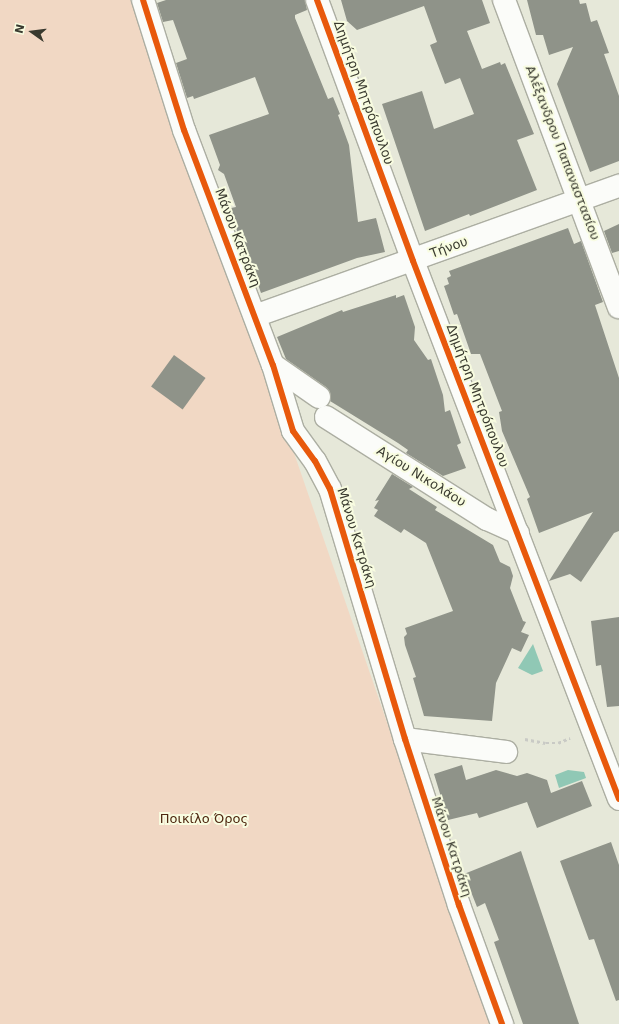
<!DOCTYPE html>
<meta charset="utf-8">
<style>
body{margin:0}
#map{position:relative;width:619px;height:1024px;overflow:hidden;background:#e6e8d9;font-family:"DejaVu Sans",sans-serif}
div>[style]{position:absolute}
[style*='--x']{left:calc(var(--x)*1px);top:calc(var(--y)*1px);width:calc(var(--w)*1px);rotate:calc(var(--a)*1deg)}
.green>*{inset:0;background:#f1d8c4}
.water>*{inset:0;background:#90c8b5}
.building>*{inset:0;background:#8f9389;transform-origin:0 0}
.path>*{height:2.5px;margin-top:-1.25px;transform-origin:0;background:repeating-linear-gradient(90deg,#c9cac5 0 3px,transparent 0 6px)}
.roads{filter:drop-shadow(1px 0 #acaea2) drop-shadow(-1px 0 #acaea2) drop-shadow(0 1px #acaea2) drop-shadow(0 -1px #acaea2)}
.minor>*{height:22px;margin:-11px;padding:0 11px;transform-origin:11px;border-radius:11px;background:#fbfcf9}
.cycleway>*{height:6px;margin:-3px;padding:0 3px;transform-origin:3px;border-radius:3px;background:#e8590c}
span{translate:-50% -50%;white-space:nowrap;text-align:center;line-height:1.15;-webkit-text-stroke:4px #f8fce0;paint-order:stroke}
.street-label{font-size:13px;color:#393a2f}
.park-label{font-size:13px;color:#4f2810}
.north{position:absolute;left:12px;top:12px;width:40px;height:40px;-webkit-text-stroke:3px #f8fce0;paint-order:stroke;rotate:284deg;font-size:11px;font-weight:700;line-height:16px;text-align:center;color:#393a2f}
.north::after{content:'';display:block;margin:auto;width:14px;height:18px;background:#393a2f;clip-path:polygon(50% 0,100% 100%,50% 72%,0 100%)}
</style>
<div id="map">
<div class="green">
<div style="clip-path:polygon(0 0,133px 0,264px 366px,491px 1024px,0 1024px)"></div>
</div>
<div class="water">
<div style="clip-path:polygon(533px 644px,543px 671px,532px 675px,518px 668px)"></div>
<div style="clip-path:polygon(568px 770px,584px 772px,586px 778px,559px 788px,555px 775px)"></div>
</div>
<div class="building">
<div style="clip-path:polygon(166px 0,305px 0,307px 10px,295px 15px,295px 18px,328px 99px,333px 97px,340px 114px,338px 115px,349px 145px,358px 222px,376px 218px,385px 252px,357px 258px,261px 293px,246px 250px,243px 251px,240px 242px,231px 208px,236px 207px,224px 174px,218px 170px,220px 165px,209px 135px,269px 114px,255px 77px,194px 99px,193px 96px,187px 98px,176px 63px,187px 59px,173px 20px,163px 22px,157px 3px)"></div>
<div style="clip-path:polygon(341px 0,482px 0,490px 23px,467px 31px,482px 69px,500px 62px,501px 65px,505px 63px,534px 134px,517px 140px,537px 190px,470px 216px,469px 214px,425px 231px,382px 104px,422px 91px,434px 129px,474px 114px,460px 78px,445px 84px,430px 45px,437px 42px,424px 6px,357px 30px,347px 21px)"></div>
<div style="clip-path:polygon(527px 0,579px 0,580px 4px,586px 3px,591px 22px,597px 20px,609px 53px,604px 54px,619px 96px,619px 161px,590px 172px,557px 84px,573px 47px,549px 55px,543px 35px,536px 35px)"></div>
<div style="clip-path:polygon(619px 224px,619px 251px,612px 253px,604px 231px)"></div>
<div style="clip-path:polygon(568px 228px,574px 244px,581px 241px,603px 302px,595px 305px,619px 378px,619px 531px,614px 533px,581px 582px,570px 574px,549px 581px,593px 512px,539px 533px,527px 499px,530px 497px,502px 431px,499px 412px,502px 411px,480px 354px,471px 354px,457px 314px,454px 315px,444px 286px,449px 284px,447px 278px,451px 276px,449px 271px)"></div>
<div style="clip-path:polygon(396px 295px,396px 298px,404px 295px,415px 327px,414px 340px,428px 360px,431px 359px,443px 395px,445px 412px,450px 410px,461px 443px,457px 445px,466px 468px,443px 476px,406px 453px,408px 450px,398px 443px,330px 401px,330px 392px,326px 387px,286px 359px,277px 337px,342px 310px,343px 312px)"></div>
<div style="left:174px;top:355px;width:39px;height:39px;rotate:36deg"></div>
<div style="clip-path:polygon(392px 474px,413px 487px,409px 489px,437px 507px,435px 510px,493px 545px,500px 562px,510px 567px,513px 576px,510px 588px,523px 621px,526px 622px,521px 632px,529px 635px,521px 652px,512px 648px,496px 683px,492px 721px,424px 716px,413px 678px,416px 677px,405px 645px,404px 637px,407px 634px,405px 628px,453px 611px,426px 543px,404px 529px,401px 533px,374px 516px,378px 510px,374px 508px,379px 500px,375px 501px)"></div>
<div style="clip-path:polygon(619px 617px,619px 706px,607px 707px,601px 665px,596px 666px,591px 621px)"></div>
<div style="clip-path:polygon(462px 765px,466px 780px,496px 770px,517px 776px,527px 773px,547px 780px,551px 793px,582px 781px,592px 806px,537px 828px,527px 802px,479px 818px,477px 813px,448px 820px,434px 774px)"></div>
<div style="clip-path:polygon(611px 842px,619px 865px,619px 1000px,616px 1001px,594px 939px,589px 940px,560px 861px)"></div>
<div style="clip-path:polygon(521px 851px,535px 893px,579px 1024px,523px 1024px,494px 942px,499px 940px,485px 903px,477px 907px,464px 874px)"></div>
</div>
<div class="path">
<div style="--x:525;--y:739;--w:21;--a:11"></div>
<div style="--x:546;--y:743;--w:12;--a:0"></div>
<div style="--x:558;--y:743;--w:13;--a:-23"></div>
</div>
<div class="roads">
<div class="minor">
<div style="--x:143;--y:0;--w:136;--a:72.5"></div>
<div style="--x:184;--y:130;--w:251;--a:69.3"></div>
<div style="--x:273;--y:365;--w:69;--a:73.1"></div>
<div style="--x:293;--y:431;--w:37;--a:54"></div>
<div style="--x:315;--y:461;--w:32;--a:62"></div>
<div style="--x:330;--y:489;--w:261;--a:73.3"></div>
<div style="--x:405;--y:739;--w:175;--a:72"></div>
<div style="--x:459;--y:905;--w:127;--a:70.1"></div>
<div style="--x:317;--y:0;--w:278;--a:69.8"></div>
<div style="--x:413;--y:261;--w:576;--a:69.05"></div>
<div style="--x:504;--y:0;--w:328;--a:69.5"></div>
<div style="--x:255;--y:316;--w:387;--a:-19.7"></div>
<div style="--x:273;--y:365;--w:56;--a:34.8"></div>
<div style="--x:326;--y:417;--w:191;--a:32.4"></div>
<div style="--x:487;--y:519;--w:34;--a:24"></div>
<div style="--x:405;--y:739;--w:102;--a:7.3"></div>
</div>
</div>
<div class="cycleway">
<div style="--x:143;--y:0;--w:136;--a:72.5"></div>
<div style="--x:184;--y:130;--w:251;--a:69.3"></div>
<div style="--x:273;--y:365;--w:69;--a:73.1"></div>
<div style="--x:293;--y:431;--w:37;--a:54"></div>
<div style="--x:315;--y:461;--w:32;--a:62"></div>
<div style="--x:330;--y:489;--w:261;--a:73.3"></div>
<div style="--x:405;--y:739;--w:175;--a:72"></div>
<div style="--x:459;--y:905;--w:127;--a:70.1"></div>
<div style="--x:317;--y:0;--w:278;--a:69.8"></div>
<div style="--x:413;--y:261;--w:576;--a:69.05"></div>
</div>
<div class="street-label">
<span style="left:363px;top:93px;rotate:70deg">Δημήτρη Μητρόπουλου</span>
<span style="left:562px;top:153px;rotate:69deg">Αλέξανδρου Παπαναστασίου</span>
<span style="left:237px;top:238px;rotate:69deg">Μάνου Κατράκη</span>
<span style="left:449px;top:248px;rotate:-20deg">Τήνου</span>
<span style="left:477px;top:396px;rotate:69deg">Δημήτρη Μητρόπουλου</span>
<span style="left:421px;top:477px;rotate:32deg">Αγίου Νικολάου</span>
<span style="left:356px;top:538px;rotate:73deg">Μάνου Κατράκη</span>
<span style="left:451px;top:847px;rotate:72deg">Μάνου Κατράκη</span>
</div>
<div class="park-label">
<span style="left:204px;top:819px">Ποικίλο Όρος</span>
</div>
<div class="north">N</div>
</div>
